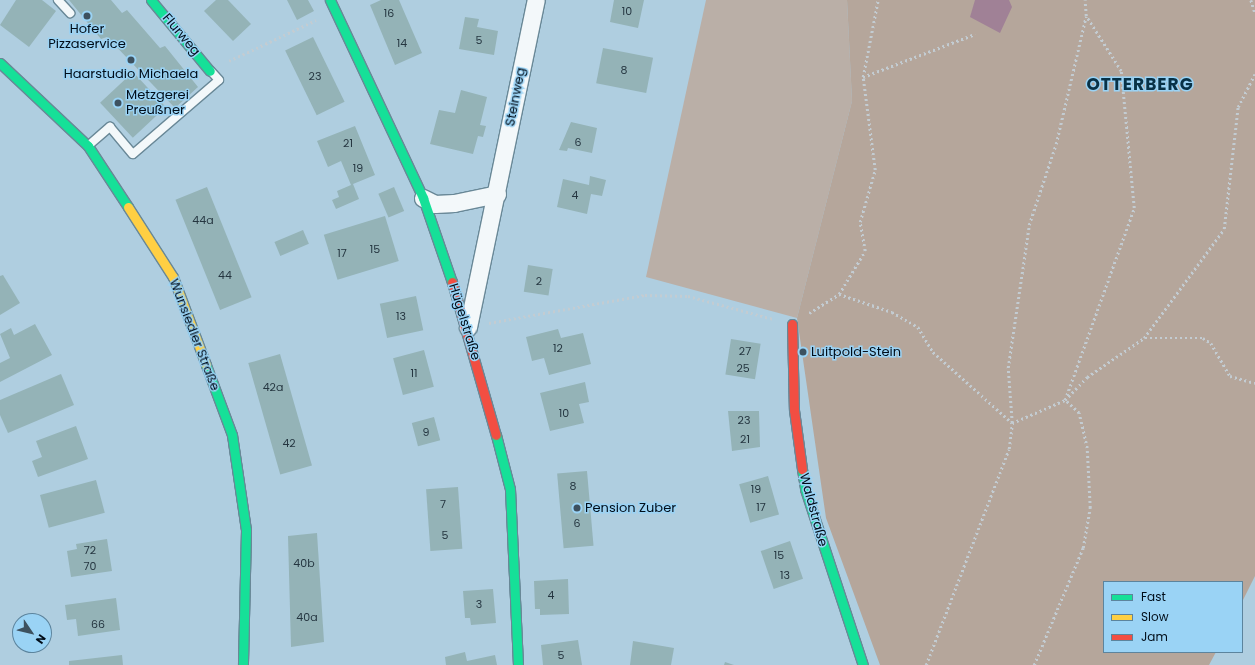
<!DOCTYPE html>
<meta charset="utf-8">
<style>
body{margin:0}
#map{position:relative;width:1255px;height:665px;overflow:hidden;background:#afcee0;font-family:Poppins,sans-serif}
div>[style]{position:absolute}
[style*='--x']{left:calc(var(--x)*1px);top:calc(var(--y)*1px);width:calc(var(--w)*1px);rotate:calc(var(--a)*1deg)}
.green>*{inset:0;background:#baafa7}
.forest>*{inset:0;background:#b5a69b}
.water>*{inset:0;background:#a08196}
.building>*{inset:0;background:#94b3b7;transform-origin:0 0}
.path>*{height:2.5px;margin-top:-1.25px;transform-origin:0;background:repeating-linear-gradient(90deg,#c3ccd2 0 2px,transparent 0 5px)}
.roads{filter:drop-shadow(1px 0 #698897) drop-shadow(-1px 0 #698897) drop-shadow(0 1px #698897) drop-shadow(0 -1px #698897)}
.lane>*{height:8px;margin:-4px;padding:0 4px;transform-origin:4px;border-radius:4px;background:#f3f8fa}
.street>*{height:17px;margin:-8.5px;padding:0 8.5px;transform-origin:8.5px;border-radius:8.5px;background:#f3f8fa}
.fast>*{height:9px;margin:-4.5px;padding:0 4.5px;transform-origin:4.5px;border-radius:4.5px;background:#16e098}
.slow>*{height:9px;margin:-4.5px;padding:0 4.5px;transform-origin:4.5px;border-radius:4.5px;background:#ffcf43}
.jam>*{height:9px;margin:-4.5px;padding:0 4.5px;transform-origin:4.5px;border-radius:4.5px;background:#f24e42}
.dots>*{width:11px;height:11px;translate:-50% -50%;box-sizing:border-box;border:2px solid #9ad3f5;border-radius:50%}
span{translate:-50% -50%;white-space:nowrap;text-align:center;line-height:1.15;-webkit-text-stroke:3px #9ad3f5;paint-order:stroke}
.number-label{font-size:11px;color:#253640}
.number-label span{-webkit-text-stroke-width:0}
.poi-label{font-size:13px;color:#000d19}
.left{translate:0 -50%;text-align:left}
.street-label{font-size:13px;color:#000d19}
.district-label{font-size:17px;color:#083247;font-weight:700;letter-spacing:1px}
.legend{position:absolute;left:1103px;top:581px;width:140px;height:72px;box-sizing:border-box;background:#9ad3f5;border:1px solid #5c849d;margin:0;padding:5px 7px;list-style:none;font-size:12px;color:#000d19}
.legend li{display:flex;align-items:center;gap:8px;height:20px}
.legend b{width:20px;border:1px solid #5c849d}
.north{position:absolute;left:12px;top:613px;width:40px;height:40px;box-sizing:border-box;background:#9ad3f5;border:1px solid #5c849d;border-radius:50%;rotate:125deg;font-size:11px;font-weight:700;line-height:16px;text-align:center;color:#000d19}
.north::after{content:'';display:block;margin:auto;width:14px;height:18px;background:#3d515f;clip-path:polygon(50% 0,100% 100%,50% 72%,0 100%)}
</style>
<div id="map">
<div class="green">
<div style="clip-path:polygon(706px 0,847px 0,852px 101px,797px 318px,646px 277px)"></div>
</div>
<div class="forest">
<div style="clip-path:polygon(847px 0,1255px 0,1255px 576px,1242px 602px,1242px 582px,1104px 582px,1104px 652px,1216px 652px,1209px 665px,880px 665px,826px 518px,797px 318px,852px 101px)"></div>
</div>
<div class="water">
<div style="clip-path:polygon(975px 0,1009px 0,1012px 7px,1000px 33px,970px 17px)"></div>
</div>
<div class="building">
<div style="clip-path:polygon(16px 0,42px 0,56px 11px,29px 47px,0 25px)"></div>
<div style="clip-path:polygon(69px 0,111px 0,122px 13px,127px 10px,160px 48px,165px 46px,198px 87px,175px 108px,107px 37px,101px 39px)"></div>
<div style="clip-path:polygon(216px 0,228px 0,251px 24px,233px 41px,204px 11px)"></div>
<div style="clip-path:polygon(287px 0,308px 0,314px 11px,297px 20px)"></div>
<div style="clip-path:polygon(381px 0,399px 0,422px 53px,395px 65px,370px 5px)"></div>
<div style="clip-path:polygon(614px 0,644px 0,638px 28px,610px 22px)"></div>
<div style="clip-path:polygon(465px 17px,479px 19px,477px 27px,498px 31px,494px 55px,459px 49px)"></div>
<div style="left:313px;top:37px;width:72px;height:31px;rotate:64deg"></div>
<div style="left:603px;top:48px;width:51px;height:36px;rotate:11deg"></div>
<div style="left:133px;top:72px;width:48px;height:45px;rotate:47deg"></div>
<div style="clip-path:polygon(461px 90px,487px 97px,480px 125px,486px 126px,483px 137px,478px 136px,473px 154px,430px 144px,439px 110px,455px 113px)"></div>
<div style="clip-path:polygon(571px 122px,597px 128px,592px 153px,568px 148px,567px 151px,559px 150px)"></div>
<div style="clip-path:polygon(355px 126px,375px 175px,353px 184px,359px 199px,336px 209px,332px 200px,339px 197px,337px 191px,351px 185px,341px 161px,328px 167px,317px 141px)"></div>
<div style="clip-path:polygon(590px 176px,606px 180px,602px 196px,591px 194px,587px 214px,557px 207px,563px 179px,589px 185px)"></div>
<div style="left:207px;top:187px;width:119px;height:34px;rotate:68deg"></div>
<div style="left:394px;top:187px;width:26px;height:17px;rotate:67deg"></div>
<div style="left:385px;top:216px;width:47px;height:64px;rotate:73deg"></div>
<div style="left:303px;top:230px;width:15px;height:31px;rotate:67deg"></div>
<div style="left:528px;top:265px;width:25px;height:27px;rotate:9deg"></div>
<div style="clip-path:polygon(3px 275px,20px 303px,0 315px,0 276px)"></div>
<div style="left:416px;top:296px;width:35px;height:37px;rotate:78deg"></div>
<div style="clip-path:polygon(35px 324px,52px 355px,0 382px,0 363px,10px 358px,0 334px,11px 328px,14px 335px)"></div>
<div style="clip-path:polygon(558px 329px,561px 338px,583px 333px,591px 364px,549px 375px,544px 358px,532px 361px,526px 337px)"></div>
<div style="left:731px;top:339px;width:30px;height:36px;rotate:9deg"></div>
<div style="left:424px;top:350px;width:38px;height:32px;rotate:75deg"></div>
<div style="left:280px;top:354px;width:116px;height:33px;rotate:74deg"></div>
<div style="clip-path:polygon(61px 374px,74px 405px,8px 433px,0 415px,0 400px)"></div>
<div style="clip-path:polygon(585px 382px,589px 402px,579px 404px,584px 423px,550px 431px,540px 393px)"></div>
<div style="clip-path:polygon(728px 411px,759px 411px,760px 447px,732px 451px)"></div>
<div style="left:434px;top:417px;width:24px;height:23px;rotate:75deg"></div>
<div style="clip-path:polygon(76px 426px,88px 459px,38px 477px,32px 461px,42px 457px,36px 441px)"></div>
<div style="left:587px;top:471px;width:75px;height:30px;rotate:85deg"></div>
<div style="left:768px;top:476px;width:40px;height:30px;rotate:74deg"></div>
<div style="left:96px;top:480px;width:34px;height:58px;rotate:75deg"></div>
<div style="left:458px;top:487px;width:62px;height:32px;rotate:86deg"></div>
<div style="clip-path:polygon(317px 533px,324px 642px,291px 647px,288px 536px)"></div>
<div style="clip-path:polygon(107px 539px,112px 571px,71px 577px,67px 551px,77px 549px,76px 544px)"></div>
<div style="left:790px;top:541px;width:40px;height:31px;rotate:71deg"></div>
<div style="clip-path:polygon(568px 579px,569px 614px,540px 615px,540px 609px,535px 609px,534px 581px)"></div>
<div style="clip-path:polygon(493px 589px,496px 623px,471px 625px,470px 618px,465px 618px,463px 591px)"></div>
<div style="clip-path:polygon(116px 598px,120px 630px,78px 636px,76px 619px,67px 620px,65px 605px)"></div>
<div style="clip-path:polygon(578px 640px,582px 665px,543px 665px,541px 645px)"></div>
<div style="clip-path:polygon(633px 641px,674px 648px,671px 665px,630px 665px)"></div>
<div style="clip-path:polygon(465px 652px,467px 661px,495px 655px,497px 665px,446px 665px,445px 657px)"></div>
<div style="clip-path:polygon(122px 655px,123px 665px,69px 665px,69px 661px)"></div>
<div style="clip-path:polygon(725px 662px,734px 665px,724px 665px)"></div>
</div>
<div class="path">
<div style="--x:1251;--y:0;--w:13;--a:72"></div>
<div style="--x:229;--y:61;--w:96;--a:-25.2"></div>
<div style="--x:863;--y:77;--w:120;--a:-21"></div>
<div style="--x:839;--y:294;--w:56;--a:18.8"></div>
<div style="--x:892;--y:312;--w:30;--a:30"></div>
<div style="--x:918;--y:327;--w:29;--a:59"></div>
<div style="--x:933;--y:352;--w:106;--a:41.9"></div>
<div style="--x:1012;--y:423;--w:58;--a:-23.5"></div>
<div style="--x:1065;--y:400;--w:204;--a:-70.2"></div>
<div style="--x:1134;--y:208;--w:138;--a:-95.4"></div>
<div style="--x:1121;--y:71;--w:65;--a:-122.5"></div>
<div style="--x:809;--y:313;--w:36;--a:-32"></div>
<div style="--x:839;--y:294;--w:50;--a:-58.8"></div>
<div style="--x:865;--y:251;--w:29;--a:-100"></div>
<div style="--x:860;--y:222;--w:54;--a:-73.9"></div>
<div style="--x:875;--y:170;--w:94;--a:-97.4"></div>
<div style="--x:863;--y:77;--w:78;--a:-79"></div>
<div style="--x:489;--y:323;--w:158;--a:-10.2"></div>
<div style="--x:645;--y:295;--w:43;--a:1.3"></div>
<div style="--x:688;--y:296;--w:88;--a:15.1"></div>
<div style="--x:1145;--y:338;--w:58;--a:0"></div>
<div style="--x:1203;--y:338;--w:9;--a:32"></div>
<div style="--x:1211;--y:343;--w:38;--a:60"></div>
<div style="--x:1230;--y:376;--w:26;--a:16"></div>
<div style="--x:926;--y:665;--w:231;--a:-69"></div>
<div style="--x:1009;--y:449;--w:26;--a:-83"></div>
<div style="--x:1012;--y:423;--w:55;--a:-94.2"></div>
<div style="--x:1008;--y:368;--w:145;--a:-81.6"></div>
<div style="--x:1029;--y:225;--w:85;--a:-71.6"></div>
<div style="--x:1056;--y:144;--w:131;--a:-76.8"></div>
<div style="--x:1086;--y:16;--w:16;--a:-94"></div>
<div style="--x:1034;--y:665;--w:127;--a:-67.3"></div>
<div style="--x:1083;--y:548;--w:41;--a:-80.1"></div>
<div style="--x:1090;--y:508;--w:60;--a:-92.9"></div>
<div style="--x:1087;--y:448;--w:36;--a:-103"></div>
<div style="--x:1079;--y:413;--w:19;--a:-137"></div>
<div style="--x:1065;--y:400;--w:32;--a:-46"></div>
<div style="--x:1087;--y:377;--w:69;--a:-34.4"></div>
<div style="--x:1144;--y:338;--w:135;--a:-53.7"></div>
<div style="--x:1224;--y:229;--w:123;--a:-83.5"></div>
<div style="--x:1238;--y:107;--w:37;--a:-63"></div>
</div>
<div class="roads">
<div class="lane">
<div style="--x:58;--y:0;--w:18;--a:47"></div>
<div style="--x:89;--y:145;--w:28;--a:-41"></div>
<div style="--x:110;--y:127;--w:35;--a:50"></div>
<div style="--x:133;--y:154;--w:113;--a:-40.7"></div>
<div style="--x:219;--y:80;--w:12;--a:-132"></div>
</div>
<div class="street">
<div style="--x:423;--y:198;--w:13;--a:27"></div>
<div style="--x:435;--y:204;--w:19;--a:-3"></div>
<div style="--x:454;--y:203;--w:44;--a:-11.8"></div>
<div style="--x:468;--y:327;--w:334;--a:-78.3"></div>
</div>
<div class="fast">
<div style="--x:151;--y:0;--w:92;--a:50.3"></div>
<div style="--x:330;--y:0;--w:219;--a:64.8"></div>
<div style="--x:423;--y:198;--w:89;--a:71"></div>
<div style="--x:0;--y:63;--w:121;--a:43.3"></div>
<div style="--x:88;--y:146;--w:73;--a:56.7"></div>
<div style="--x:206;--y:365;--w:75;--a:69.6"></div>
<div style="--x:232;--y:435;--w:96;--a:81.6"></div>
<div style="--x:246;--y:530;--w:135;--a:91.3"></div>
<div style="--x:496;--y:435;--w:56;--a:75.5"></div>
<div style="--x:510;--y:489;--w:176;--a:87.4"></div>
<div style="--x:802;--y:469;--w:20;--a:81"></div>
<div style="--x:805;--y:489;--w:185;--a:71.8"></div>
</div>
<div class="slow">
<div style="--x:128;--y:207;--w:83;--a:57.3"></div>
<div style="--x:173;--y:277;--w:94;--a:69.4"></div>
</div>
<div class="jam">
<div style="--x:452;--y:282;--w:159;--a:74"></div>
<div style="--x:792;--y:324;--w:86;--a:88.7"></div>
<div style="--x:794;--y:410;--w:60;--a:82.3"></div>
</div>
</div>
<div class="dots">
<div style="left:87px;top:16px;background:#3d515f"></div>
<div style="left:131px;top:60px;background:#3d515f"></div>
<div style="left:118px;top:103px;background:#3d515f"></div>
<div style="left:803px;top:352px;background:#3d515f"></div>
<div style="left:577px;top:508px;background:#3d515f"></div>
</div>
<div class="number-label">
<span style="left:627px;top:11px">10</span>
<span style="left:389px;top:13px">16</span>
<span style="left:479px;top:40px">5</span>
<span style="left:402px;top:43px">14</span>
<span style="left:624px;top:70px">8</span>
<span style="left:315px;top:76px">23</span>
<span style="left:578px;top:142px">6</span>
<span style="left:348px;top:143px">21</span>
<span style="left:358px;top:168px">19</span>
<span style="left:575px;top:195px">4</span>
<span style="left:203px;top:220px">44a</span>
<span style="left:375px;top:249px">15</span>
<span style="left:342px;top:253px">17</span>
<span style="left:225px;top:275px">44</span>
<span style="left:539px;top:281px">2</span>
<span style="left:401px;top:316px">13</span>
<span style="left:558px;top:348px">12</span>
<span style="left:745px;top:351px">27</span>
<span style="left:743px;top:368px">25</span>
<span style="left:414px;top:373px">11</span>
<span style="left:273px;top:387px">42a</span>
<span style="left:564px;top:413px">10</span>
<span style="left:744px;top:420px">23</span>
<span style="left:426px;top:432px">9</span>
<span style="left:745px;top:439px">21</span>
<span style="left:289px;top:443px">42</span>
<span style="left:573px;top:486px">8</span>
<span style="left:756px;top:489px">19</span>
<span style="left:443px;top:504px">7</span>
<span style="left:761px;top:507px">17</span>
<span style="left:577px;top:523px">6</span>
<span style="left:445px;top:535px">5</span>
<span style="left:90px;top:550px">72</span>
<span style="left:779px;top:555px">15</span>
<span style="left:304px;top:563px">40b</span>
<span style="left:90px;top:566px">70</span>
<span style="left:785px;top:575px">13</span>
<span style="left:551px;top:595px">4</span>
<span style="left:479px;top:604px">3</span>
<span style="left:307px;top:617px">40a</span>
<span style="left:98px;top:624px">66</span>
<span style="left:561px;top:655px">5</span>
</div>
<div class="poi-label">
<span style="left:87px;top:37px">Hofer<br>Pizzaservice</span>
<span style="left:131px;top:74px">Haarstudio Michaela</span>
<span class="left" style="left:126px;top:103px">Metzgerei<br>Preußner</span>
<span class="left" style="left:811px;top:352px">Luitpold-Stein</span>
<span class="left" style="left:585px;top:508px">Pension Zuber</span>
</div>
<div class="street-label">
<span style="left:181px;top:35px;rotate:50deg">Flurweg</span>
<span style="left:516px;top:97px;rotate:-79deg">Steinweg</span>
<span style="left:464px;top:322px;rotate:73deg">Hügelstraße</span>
<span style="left:194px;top:335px;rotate:69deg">Wunsiedler Straße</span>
<span style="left:813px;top:510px;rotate:75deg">Waldstraße</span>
</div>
<div class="district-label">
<span style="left:1140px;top:85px">OTTERBERG</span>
</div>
<ul class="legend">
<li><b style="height:5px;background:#16e098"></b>Fast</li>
<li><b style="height:5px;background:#ffcf43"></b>Slow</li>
<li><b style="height:5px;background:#f24e42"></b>Jam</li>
</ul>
<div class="north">N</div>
</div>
